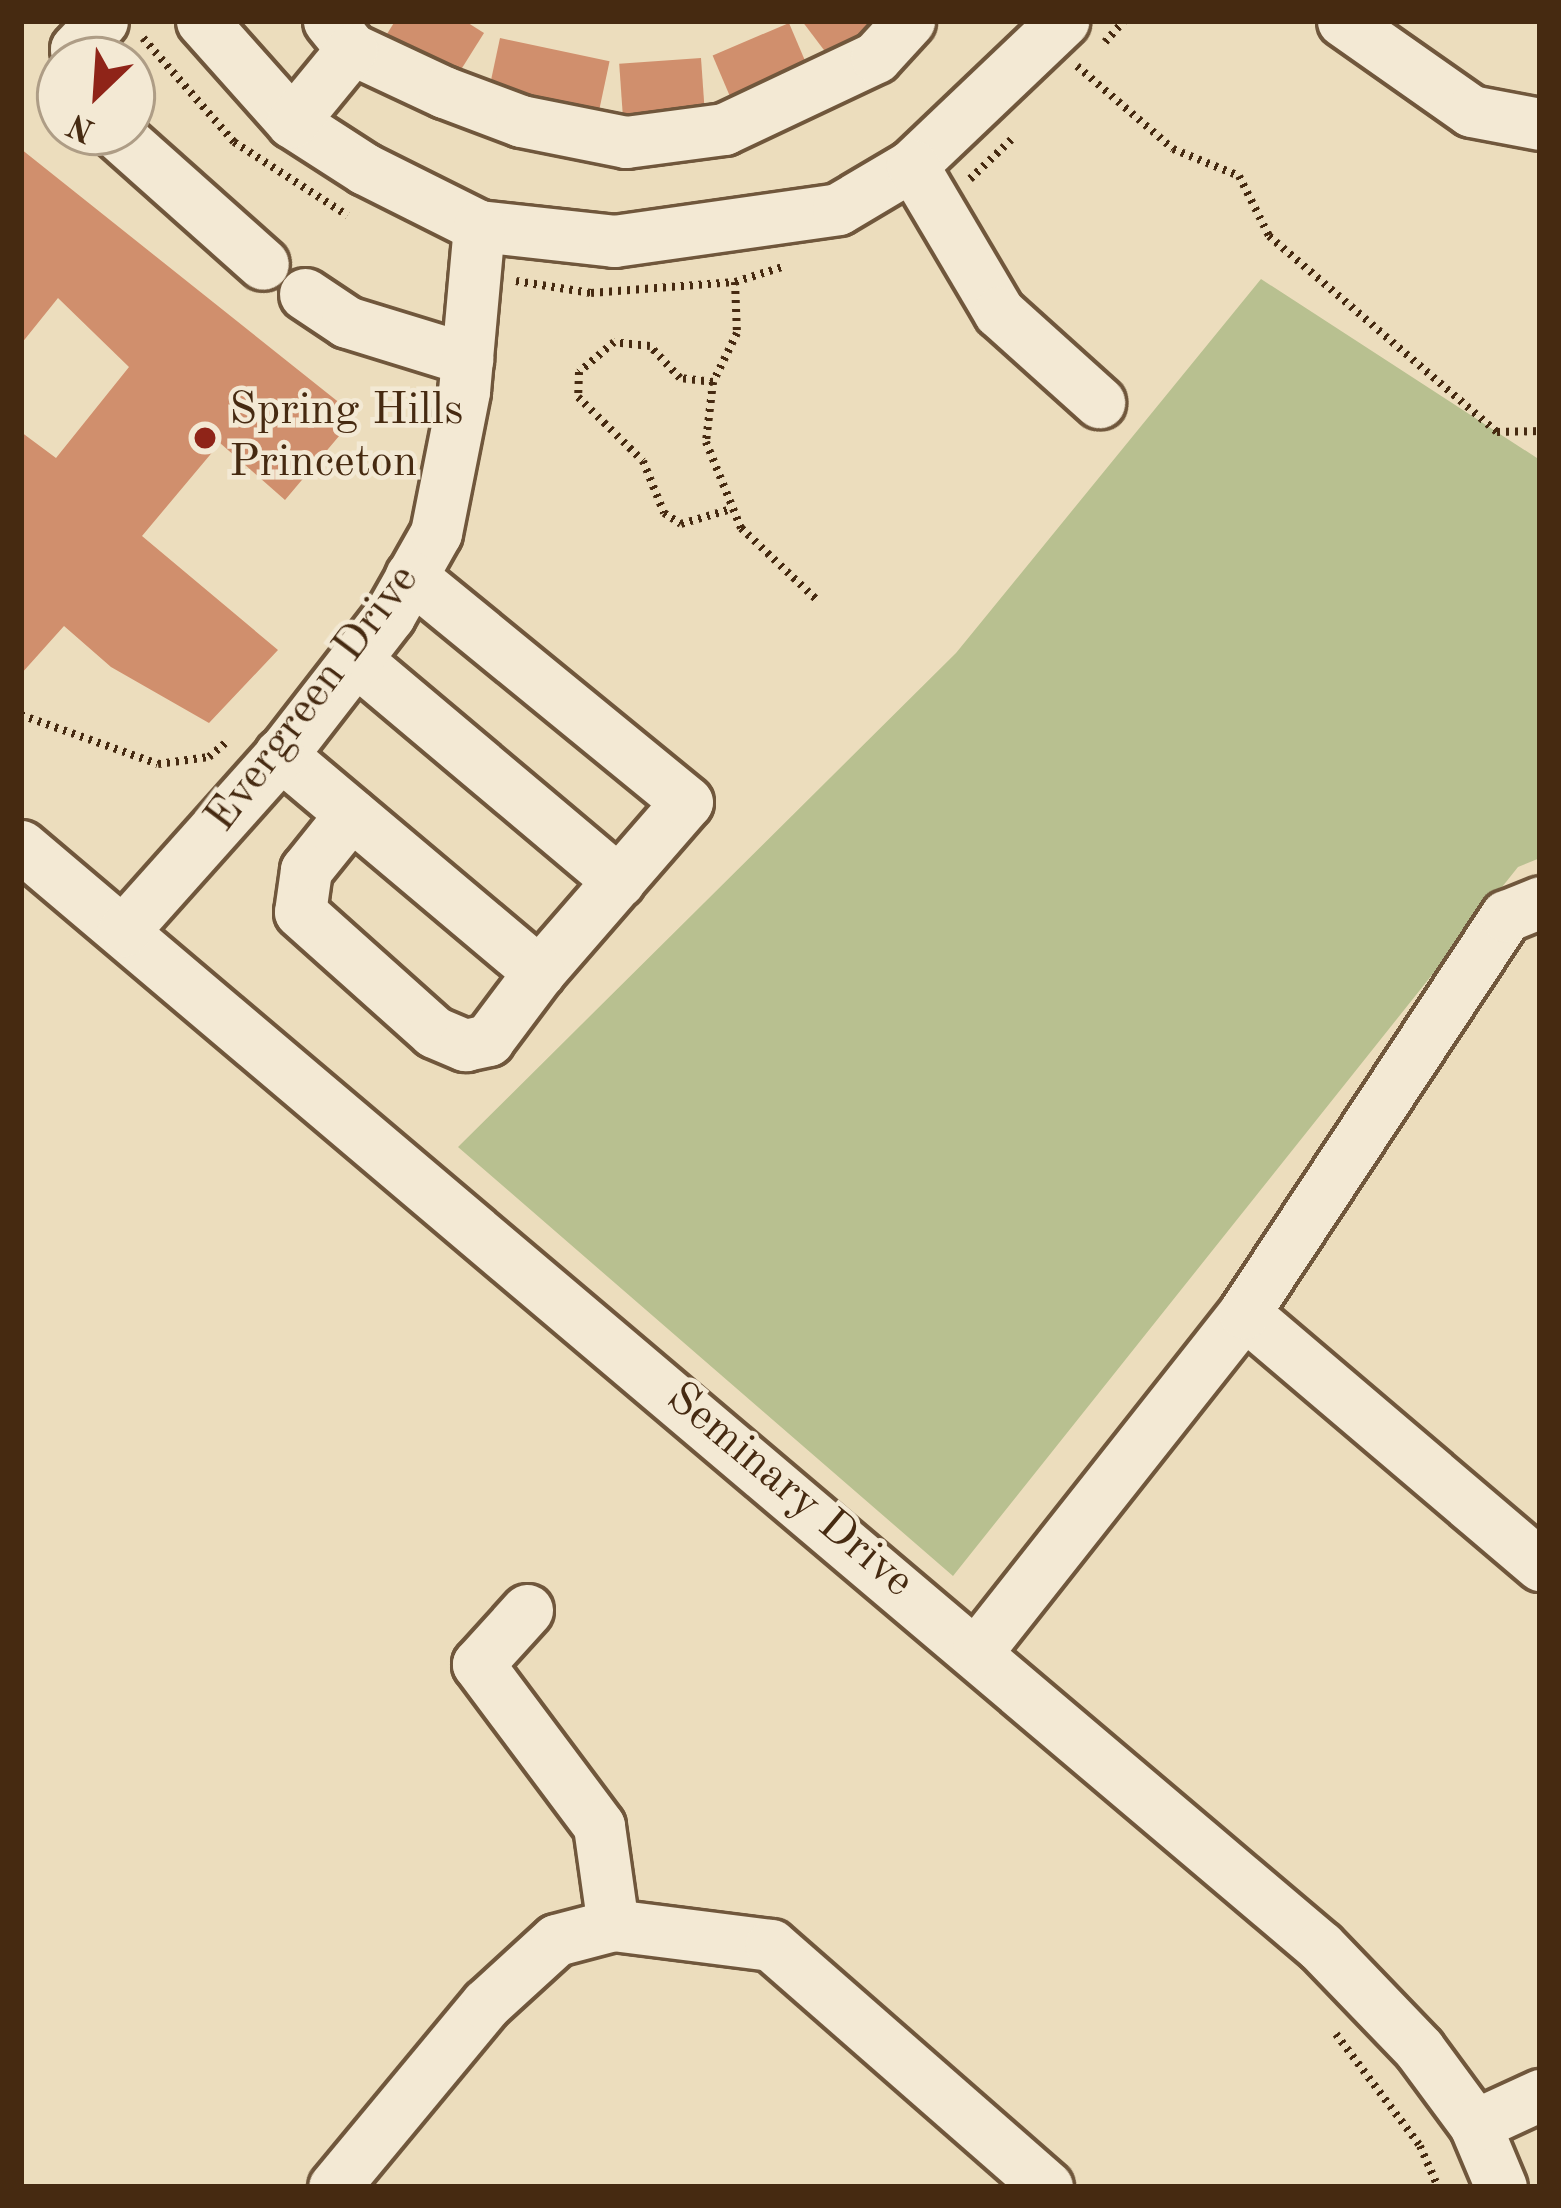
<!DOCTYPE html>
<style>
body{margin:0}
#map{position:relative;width:1561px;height:2208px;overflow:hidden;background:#ecddbd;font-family:"Old Standard TT",serif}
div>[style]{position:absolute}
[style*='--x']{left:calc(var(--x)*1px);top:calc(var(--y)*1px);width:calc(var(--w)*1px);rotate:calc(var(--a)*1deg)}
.green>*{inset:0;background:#b8c090}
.building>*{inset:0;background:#d08f6d;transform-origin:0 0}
.path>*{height:8px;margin-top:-4px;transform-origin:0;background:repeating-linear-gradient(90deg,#462a11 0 3px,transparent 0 9px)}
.roads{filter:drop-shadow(3px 0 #70573c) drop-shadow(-3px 0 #70573c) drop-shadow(0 3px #70573c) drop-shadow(0 -3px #70573c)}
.minor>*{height:51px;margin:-25.5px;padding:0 25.5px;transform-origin:25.5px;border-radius:25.5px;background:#f3e9d4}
.dots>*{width:33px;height:33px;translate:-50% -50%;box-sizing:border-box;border:6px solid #f3e9d4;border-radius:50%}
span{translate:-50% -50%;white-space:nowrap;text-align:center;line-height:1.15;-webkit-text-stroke:9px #f3e9d4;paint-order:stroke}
.poi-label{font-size:45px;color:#462a11}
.left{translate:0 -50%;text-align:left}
.street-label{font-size:45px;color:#462a11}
.frame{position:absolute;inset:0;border:24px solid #462a11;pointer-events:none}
.north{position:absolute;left:36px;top:36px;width:120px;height:120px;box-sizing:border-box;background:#f3e9d4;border:3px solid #ae9d86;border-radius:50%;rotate:205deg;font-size:33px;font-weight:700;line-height:48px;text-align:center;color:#462a11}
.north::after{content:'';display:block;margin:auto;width:42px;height:54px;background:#8f2418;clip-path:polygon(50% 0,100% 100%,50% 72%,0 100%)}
</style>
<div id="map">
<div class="green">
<div style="clip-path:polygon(1261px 279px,1540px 460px,1540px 858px,1518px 867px,953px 1576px,458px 1147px,956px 653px)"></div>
</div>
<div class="building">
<div style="clip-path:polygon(395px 21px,465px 21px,484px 33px,457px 76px,387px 34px)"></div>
<div style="clip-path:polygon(802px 21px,878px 21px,830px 58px)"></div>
<div style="left:789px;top:23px;width:50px;height:83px;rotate:67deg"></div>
<div style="left:500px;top:38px;width:112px;height:53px;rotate:12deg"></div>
<div style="left:701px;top:58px;width:52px;height:82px;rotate:86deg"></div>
<div style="clip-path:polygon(21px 149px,356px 416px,285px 500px,220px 443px,142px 536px,278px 650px,209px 723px,111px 667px,64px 626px,21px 674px,21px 432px,56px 458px,129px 367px,58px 298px,21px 344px)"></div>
</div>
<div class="path">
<div style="--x:143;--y:38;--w:138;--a:48.8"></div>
<div style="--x:234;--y:142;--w:135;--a:32.9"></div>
<div style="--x:1105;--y:42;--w:28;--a:-48"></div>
<div style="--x:1077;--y:66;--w:127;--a:40.8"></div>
<div style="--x:1173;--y:149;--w:71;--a:22.2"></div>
<div style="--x:1239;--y:176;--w:67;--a:63.4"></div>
<div style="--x:1269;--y:236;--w:301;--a:40.7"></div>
<div style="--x:1497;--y:432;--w:43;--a:-1.3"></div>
<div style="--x:970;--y:179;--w:57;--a:-43.6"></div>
<div style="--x:516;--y:281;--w:76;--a:9.1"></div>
<div style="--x:591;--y:293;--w:144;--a:-4.4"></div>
<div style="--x:735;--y:282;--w:52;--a:-17.7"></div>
<div style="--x:735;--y:282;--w:51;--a:87.8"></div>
<div style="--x:737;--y:333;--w:55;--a:116.1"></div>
<div style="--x:713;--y:382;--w:60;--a:96.7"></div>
<div style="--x:706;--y:442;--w:93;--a:67.9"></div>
<div style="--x:741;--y:528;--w:106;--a:43.5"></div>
<div style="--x:713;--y:382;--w:33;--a:-173"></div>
<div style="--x:680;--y:378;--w:44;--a:-133.2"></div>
<div style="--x:650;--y:346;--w:36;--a:-174"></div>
<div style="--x:614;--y:342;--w:46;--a:139.4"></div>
<div style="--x:579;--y:372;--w:25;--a:92"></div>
<div style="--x:578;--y:397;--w:91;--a:44.6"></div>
<div style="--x:643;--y:461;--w:56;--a:68"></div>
<div style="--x:664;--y:513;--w:20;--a:33"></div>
<div style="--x:681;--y:524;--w:52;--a:-16.7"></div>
<div style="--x:21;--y:715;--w:145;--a:19.7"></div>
<div style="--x:158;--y:764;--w:51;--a:-7.8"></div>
<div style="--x:209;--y:757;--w:23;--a:-41"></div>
<div style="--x:1336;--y:2034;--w:140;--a:53.1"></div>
<div style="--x:1420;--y:2146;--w:45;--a:66.3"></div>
</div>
<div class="roads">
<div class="minor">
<div style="--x:202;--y:21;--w:135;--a:48.3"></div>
<div style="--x:292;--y:122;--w:87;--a:32.8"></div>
<div style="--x:365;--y:169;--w:127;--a:26.6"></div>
<div style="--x:479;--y:226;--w:136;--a:6.3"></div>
<div style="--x:614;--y:241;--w:226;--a:-8.1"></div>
<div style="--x:838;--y:209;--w:86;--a:-30.7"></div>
<div style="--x:912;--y:165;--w:209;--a:-43.6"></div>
<div style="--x:329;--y:21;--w:36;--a:51"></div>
<div style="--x:352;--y:49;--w:102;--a:25.1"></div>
<div style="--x:444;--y:92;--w:82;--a:20.6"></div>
<div style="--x:521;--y:121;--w:107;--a:11.3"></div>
<div style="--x:626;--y:142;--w:99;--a:-7.6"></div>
<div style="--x:724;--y:129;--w:168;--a:-25.3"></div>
<div style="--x:876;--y:57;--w:49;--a:-47.5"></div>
<div style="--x:1343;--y:21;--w:156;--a:35.1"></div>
<div style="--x:1471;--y:111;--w:70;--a:10.7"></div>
<div style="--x:81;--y:60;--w:12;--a:-114"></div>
<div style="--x:76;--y:49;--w:38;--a:-47"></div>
<div style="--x:292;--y:122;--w:94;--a:-50.6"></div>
<div style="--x:115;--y:132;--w:198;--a:41.7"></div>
<div style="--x:912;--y:165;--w:171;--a:59.4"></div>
<div style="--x:999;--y:312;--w:135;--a:42"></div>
<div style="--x:305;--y:294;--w:50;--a:33.7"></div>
<div style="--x:347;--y:322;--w:126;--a:17.1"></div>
<div style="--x:355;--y:659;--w:345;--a:40.1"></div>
<div style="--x:280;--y:754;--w:339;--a:40.1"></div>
<div style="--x:539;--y:972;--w:225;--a:-49"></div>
<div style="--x:687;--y:802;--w:357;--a:-140.7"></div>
<div style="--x:351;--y:814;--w:72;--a:128.8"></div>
<div style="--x:306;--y:870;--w:42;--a:98.1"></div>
<div style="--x:300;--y:912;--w:180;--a:41.8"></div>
<div style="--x:434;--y:1032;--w:34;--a:23"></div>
<div style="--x:465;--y:1045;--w:24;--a:-12"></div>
<div style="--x:488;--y:1040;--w:85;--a:-53.1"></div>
<div style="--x:21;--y:846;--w:1702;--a:40.26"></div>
<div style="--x:1320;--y:1946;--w:143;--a:46.1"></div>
<div style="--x:1419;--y:2049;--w:94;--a:53.6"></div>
<div style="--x:1475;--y:2125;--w:67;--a:67.2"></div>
<div style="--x:123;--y:931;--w:243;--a:-48.2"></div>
<div style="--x:285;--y:750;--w:170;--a:-52.2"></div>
<div style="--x:389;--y:616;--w:95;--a:-60.5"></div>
<div style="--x:436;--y:533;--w:145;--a:-78.8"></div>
<div style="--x:464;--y:391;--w:166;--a:-84.8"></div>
<div style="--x:1244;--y:1313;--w:389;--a:40.4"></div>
<div style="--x:527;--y:1610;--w:73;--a:132.2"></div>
<div style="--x:478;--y:1664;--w:202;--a:53.2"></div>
<div style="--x:599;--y:1826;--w:100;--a:82"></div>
<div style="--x:978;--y:1650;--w:429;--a:-51.7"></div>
<div style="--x:1244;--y:1313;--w:476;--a:-56.6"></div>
<div style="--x:1506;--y:916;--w:37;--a:-22"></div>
<div style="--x:1475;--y:2125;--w:72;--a:-24.8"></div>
<div style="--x:334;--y:2187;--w:238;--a:-50.3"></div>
<div style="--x:486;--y:2004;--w:95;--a:-42.4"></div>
<div style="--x:556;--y:1940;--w:59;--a:-14.7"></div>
<div style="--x:613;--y:1925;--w:159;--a:7.2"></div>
<div style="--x:771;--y:1945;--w:367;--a:41.2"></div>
</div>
</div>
<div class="dots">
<div style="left:205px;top:438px;background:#8f2418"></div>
</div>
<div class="poi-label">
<span class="left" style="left:229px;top:438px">Spring Hills<br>Princeton</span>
</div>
<div class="street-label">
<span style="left:313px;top:699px;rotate:-53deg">Evergreen Drive</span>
<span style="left:789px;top:1491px;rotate:40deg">Seminary Drive</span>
</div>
<div class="frame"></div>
<div class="north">N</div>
</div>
